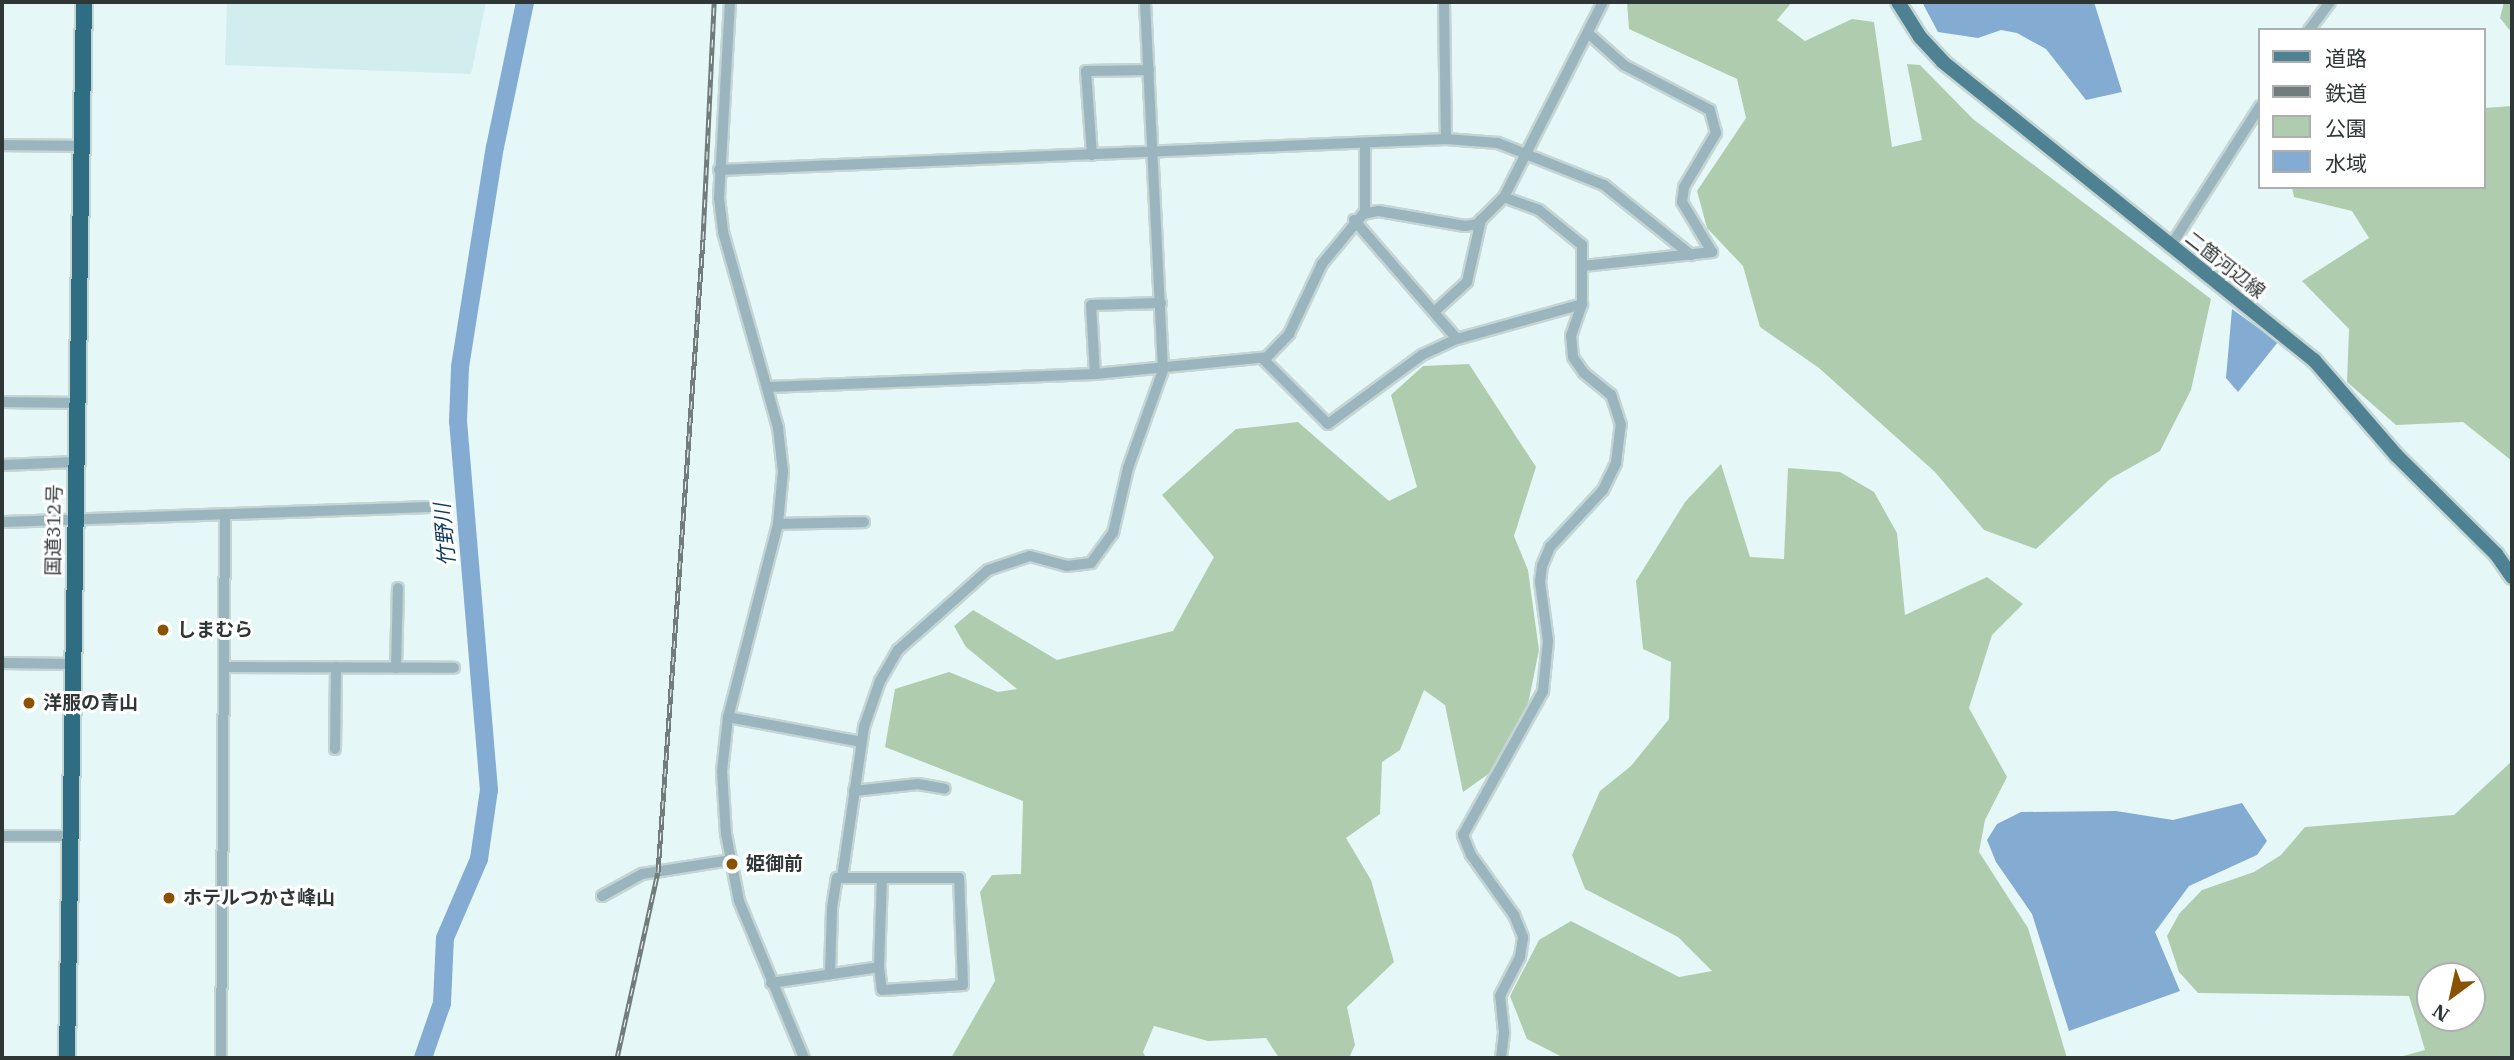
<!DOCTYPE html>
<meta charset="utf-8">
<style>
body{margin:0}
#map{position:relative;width:2514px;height:1060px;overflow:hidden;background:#e5f8f7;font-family:"IBM Plex Serif","Noto Sans JP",serif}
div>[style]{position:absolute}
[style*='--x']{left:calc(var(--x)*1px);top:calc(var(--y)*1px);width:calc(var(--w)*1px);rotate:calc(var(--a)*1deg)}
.built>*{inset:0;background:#d1eded}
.green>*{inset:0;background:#afcdae}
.water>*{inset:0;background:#84acd3}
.river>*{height:18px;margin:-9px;padding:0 9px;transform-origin:9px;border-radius:9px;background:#84acd3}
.roads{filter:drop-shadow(2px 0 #c4d5d4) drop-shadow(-2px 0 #c4d5d4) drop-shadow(0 2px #c4d5d4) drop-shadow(0 -2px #c4d5d4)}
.minor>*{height:10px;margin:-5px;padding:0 5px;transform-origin:5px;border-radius:5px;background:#9bb5bf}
.major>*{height:14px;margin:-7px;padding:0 7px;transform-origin:7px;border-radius:7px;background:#4e8192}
.highway>*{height:16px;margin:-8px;padding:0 8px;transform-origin:8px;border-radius:8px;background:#2e6d82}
.rail>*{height:5px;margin-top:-2.5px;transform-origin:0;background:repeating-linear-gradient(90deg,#fff 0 8px,#717c7c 0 16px);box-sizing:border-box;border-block:2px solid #717c7c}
.dots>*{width:19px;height:19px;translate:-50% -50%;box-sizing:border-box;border:4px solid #fff;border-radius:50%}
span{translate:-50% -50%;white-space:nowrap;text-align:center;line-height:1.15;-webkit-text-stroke:6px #fff;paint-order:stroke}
.street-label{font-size:19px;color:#2f3636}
.poi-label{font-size:19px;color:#2f3636;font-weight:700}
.left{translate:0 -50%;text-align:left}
.water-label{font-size:21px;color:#0f3c62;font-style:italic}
.frame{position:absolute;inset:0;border:4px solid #2f3636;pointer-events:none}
.legend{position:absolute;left:2258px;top:28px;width:228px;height:161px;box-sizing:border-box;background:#fff;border:2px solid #acafaf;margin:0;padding:9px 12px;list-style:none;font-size:21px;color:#2f3636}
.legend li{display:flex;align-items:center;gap:14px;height:35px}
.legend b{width:35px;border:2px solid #acafaf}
.north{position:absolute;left:2416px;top:962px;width:70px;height:70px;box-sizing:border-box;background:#fff;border:2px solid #acafaf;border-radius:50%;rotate:213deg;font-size:19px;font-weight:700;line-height:28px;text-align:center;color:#2f3636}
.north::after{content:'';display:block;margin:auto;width:24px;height:32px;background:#895301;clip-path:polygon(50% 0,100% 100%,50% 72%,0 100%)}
</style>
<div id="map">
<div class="built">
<div style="clip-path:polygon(227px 2px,486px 2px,471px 74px,225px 65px)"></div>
</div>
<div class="green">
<div style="clip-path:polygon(1627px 2px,1792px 2px,1777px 20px,1805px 41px,1852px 19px,1874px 22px,1892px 147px,1922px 140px,1907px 64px,1920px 65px,1973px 119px,2211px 299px,2191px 390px,2160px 451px,2110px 479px,2036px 549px,1984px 530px,1935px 472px,1819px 368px,1760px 327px,1743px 266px,1707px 228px,1697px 191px,1746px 118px,1737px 79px,1629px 29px)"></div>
<div style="clip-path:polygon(2504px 2px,2512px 2px,2512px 33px,2500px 18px)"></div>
<div style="clip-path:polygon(2512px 106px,2512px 461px,2463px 422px,2396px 425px,2347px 382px,2349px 329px,2302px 281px,2369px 238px,2352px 211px,2294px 197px,2292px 187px,2484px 187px,2484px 108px)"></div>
<div style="clip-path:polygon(1469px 364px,1536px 467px,1514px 536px,1528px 570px,1539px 650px,1527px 709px,1494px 770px,1463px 792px,1445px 705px,1424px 690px,1400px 750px,1382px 762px,1380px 814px,1346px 838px,1371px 880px,1394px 962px,1347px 1007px,1355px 1045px,1349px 1058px,1279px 1058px,1266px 1038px,1208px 1041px,1154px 1026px,1143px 1052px,1146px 1058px,951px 1058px,995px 981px,980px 892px,992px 875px,1021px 874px,1023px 801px,885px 747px,895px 689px,949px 672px,998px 692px,1017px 689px,966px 647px,954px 626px,973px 610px,1057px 660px,1173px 631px,1214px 557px,1162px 495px,1236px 429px,1298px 422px,1389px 501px,1417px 487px,1391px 395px,1423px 366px)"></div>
<div style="clip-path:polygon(1721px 464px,1750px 557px,1784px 559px,1788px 468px,1840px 472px,1874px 492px,1897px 533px,1905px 615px,1987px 577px,2023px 604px,1992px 635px,1969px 708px,2007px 777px,1985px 820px,1979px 852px,2028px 928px,2067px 1058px,1564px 1058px,1527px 1039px,1510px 996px,1539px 940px,1571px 921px,1679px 977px,1712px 971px,1678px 937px,1585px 889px,1572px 855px,1600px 791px,1631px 766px,1669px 719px,1671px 662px,1643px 649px,1636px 581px,1685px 502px)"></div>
<div style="clip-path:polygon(evenodd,2512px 761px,2512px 1058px,2396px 1058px,2425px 1050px,2409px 996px,2198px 993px,2179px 972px,2167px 936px,2179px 914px,2202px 890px,2254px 872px,2281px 855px,2305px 827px,2454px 815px,2512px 761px,2472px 976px,2472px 1018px,2430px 1018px,2430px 976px,2472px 976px)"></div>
</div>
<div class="water">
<div style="clip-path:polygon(1922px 2px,2094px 2px,2122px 92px,2086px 100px,2046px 49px,2017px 33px,2001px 30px,1978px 38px,1938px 32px)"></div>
<div style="clip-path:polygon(2232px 309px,2278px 342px,2238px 392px,2226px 378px)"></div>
<div style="clip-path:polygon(2242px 803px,2267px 841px,2257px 855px,2189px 886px,2155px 932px,2180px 991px,2069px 1031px,2032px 914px,1996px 862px,1987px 840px,1997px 824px,2021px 812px,2116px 811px,2173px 820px)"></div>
</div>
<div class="river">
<div style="--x:423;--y:1058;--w:58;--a:-70.9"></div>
<div style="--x:442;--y:1003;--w:65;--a:-87.4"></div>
<div style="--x:445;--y:938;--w:86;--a:-66.7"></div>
<div style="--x:479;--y:859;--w:70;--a:-81.8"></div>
<div style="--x:489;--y:790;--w:369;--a:-94.8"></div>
<div style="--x:458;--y:422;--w:55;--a:-87.9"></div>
<div style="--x:460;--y:367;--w:223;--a:-81"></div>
<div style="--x:495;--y:147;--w:148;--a:-78.3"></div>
</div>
<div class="roads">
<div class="minor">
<div style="--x:730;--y:2;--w:196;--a:93.2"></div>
<div style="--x:719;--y:198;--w:34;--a:83"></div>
<div style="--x:723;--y:232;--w:204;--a:74.3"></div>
<div style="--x:778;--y:428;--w:43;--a:83.4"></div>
<div style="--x:783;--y:471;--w:53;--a:95.4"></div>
<div style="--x:778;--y:524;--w:199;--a:104.5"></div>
<div style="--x:728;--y:717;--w:54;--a:96.3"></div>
<div style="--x:722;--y:771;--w:63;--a:86.4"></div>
<div style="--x:726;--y:834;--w:68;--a:79"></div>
<div style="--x:739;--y:901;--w:170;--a:67.5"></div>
<div style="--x:1444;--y:2;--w:137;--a:89.2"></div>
<div style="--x:2309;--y:30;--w:35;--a:-53"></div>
<div style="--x:2;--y:145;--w:80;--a:0.7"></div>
<div style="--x:1092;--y:155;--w:84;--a:-94.1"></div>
<div style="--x:1086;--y:71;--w:63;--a:-0.9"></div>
<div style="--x:719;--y:170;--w:728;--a:-2.44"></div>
<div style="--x:1446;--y:139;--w:52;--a:4.4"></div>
<div style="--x:1498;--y:143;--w:114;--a:21.6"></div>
<div style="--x:1604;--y:185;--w:112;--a:38.8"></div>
<div style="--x:1365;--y:213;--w:70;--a:-90"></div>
<div style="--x:1354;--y:220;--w:157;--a:49.1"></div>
<div style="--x:2170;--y:247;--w:167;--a:-57.4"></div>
<div style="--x:1583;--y:266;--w:130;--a:-6.2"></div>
<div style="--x:1712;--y:252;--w:58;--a:-121"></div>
<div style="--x:1682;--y:202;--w:15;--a:-82"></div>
<div style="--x:1684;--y:187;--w:63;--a:-59.3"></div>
<div style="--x:1716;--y:133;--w:24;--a:-105"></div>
<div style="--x:1710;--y:110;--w:97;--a:-152.4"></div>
<div style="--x:1624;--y:65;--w:48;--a:-138.4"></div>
<div style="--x:1434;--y:312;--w:45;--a:-42.3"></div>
<div style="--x:1467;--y:282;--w:64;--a:-77.3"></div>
<div style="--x:1262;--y:358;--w:93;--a:45"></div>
<div style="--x:1328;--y:424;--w:117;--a:-36.3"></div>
<div style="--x:1422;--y:355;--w:38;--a:-25"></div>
<div style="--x:1457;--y:339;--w:130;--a:-15.6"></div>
<div style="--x:1095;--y:374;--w:69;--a:-93.3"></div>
<div style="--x:1091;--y:305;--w:70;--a:-1.6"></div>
<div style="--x:769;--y:387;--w:326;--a:-2.3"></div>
<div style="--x:1095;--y:374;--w:173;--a:-5.6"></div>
<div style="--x:1267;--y:357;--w:32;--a:-46"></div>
<div style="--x:1289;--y:334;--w:77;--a:-64.8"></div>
<div style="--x:1322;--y:264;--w:65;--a:-50.6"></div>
<div style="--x:1363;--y:214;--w:16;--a:-11"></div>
<div style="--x:1379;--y:211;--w:87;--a:9.9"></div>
<div style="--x:1465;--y:226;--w:12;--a:-9"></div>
<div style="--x:1477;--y:224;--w:38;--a:-45"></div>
<div style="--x:1504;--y:197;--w:219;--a:-63.1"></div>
<div style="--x:2;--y:402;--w:75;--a:0.8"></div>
<div style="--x:2;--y:465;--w:74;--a:-2.3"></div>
<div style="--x:2;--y:522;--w:430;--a:-2"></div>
<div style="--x:778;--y:524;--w:86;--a:-1.3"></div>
<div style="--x:2;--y:663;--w:71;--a:0.8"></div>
<div style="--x:224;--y:667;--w:230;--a:0.2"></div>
<div style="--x:396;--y:668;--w:80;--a:-88.6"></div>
<div style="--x:728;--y:717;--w:135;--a:10.6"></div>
<div style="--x:335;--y:749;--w:82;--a:-89.3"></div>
<div style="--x:854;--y:791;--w:64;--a:-6.2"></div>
<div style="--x:918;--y:784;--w:27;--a:10"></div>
<div style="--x:2;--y:836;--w:68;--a:0"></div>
<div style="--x:602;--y:896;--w:46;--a:-28.8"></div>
<div style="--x:642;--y:874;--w:89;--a:-9"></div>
<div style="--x:879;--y:967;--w:23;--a:83"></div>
<div style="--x:882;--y:990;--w:81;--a:-3.5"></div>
<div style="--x:963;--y:985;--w:107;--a:-92.1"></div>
<div style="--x:959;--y:878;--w:77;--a:180"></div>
<div style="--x:830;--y:973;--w:65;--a:-88.2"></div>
<div style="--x:832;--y:908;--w:30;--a:-81"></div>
<div style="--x:837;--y:878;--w:5;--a:0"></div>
<div style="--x:771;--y:983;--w:109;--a:-8.4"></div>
<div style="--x:879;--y:967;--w:89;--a:-88.1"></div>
<div style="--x:882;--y:878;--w:40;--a:180"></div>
<div style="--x:842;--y:878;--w:153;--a:-81.7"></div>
<div style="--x:864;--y:727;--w:49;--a:-70.8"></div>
<div style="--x:880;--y:681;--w:36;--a:-60"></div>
<div style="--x:898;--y:650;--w:120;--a:-41.6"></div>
<div style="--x:988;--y:570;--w:44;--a:-18.4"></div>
<div style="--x:1030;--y:556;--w:38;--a:15"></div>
<div style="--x:1067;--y:566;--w:24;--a:-7"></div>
<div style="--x:1091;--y:563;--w:37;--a:-54"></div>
<div style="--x:1113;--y:533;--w:67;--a:-77"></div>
<div style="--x:1128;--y:468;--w:104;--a:-70.3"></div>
<div style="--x:1163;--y:370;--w:368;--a:-92.8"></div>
<div style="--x:221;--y:1058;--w:544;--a:-89.58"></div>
<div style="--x:1501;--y:1058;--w:26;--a:-83"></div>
<div style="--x:1504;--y:1032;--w:36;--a:-96"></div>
<div style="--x:1500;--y:996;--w:44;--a:-62.9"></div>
<div style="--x:1520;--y:957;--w:20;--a:-81"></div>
<div style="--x:1523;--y:937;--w:24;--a:-112"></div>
<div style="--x:1514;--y:915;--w:74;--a:-125.6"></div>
<div style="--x:1471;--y:855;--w:22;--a:-112"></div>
<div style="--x:1463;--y:835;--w:165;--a:-60.9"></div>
<div style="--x:1543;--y:691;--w:50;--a:-84.3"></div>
<div style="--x:1548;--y:641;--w:60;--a:-97.7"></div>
<div style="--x:1540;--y:582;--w:16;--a:-83"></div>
<div style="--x:1542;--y:566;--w:21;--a:-67"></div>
<div style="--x:1550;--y:547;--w:78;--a:-47.1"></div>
<div style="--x:1603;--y:490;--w:30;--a:-64"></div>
<div style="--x:1616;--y:463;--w:38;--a:-83"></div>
<div style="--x:1621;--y:425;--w:32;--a:-108"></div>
<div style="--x:1611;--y:395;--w:35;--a:-141"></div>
<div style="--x:1584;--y:373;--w:19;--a:-125"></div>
<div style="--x:1573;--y:357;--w:21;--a:-95"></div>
<div style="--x:1571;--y:336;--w:34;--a:-71"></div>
<div style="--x:1582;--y:304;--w:59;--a:-90"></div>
<div style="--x:1582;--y:245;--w:55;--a:-140.9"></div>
<div style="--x:1539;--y:210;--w:37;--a:-160"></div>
</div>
<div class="major">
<div style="--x:1898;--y:2;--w:41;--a:57.8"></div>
<div style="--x:1920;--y:37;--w:34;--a:47"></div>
<div style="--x:1943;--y:62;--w:476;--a:38.8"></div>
<div style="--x:2314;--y:360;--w:125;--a:49.2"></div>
<div style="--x:2396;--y:455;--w:141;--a:44.7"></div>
<div style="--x:2496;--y:554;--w:28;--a:55"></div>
</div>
<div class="highway">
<div style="--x:67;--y:1058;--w:1056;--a:-89.08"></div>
</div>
</div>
<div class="rail">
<div style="--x:617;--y:1058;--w:190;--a:-77.6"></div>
<div style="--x:658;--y:872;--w:635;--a:-85.93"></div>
<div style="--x:703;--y:239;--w:237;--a:-87.3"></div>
</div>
<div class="dots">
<div style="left:163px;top:630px;background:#895301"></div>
<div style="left:29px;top:703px;background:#895301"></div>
<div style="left:732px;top:864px;background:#895301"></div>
<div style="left:169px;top:898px;background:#895301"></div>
</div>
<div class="street-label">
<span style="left:2225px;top:265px;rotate:38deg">二箇河辺線</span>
<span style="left:54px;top:530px;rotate:-89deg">国道312号</span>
</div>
<div class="poi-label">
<span class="left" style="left:177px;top:630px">しまむら</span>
<span class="left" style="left:43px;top:703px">洋服の青山</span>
<span class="left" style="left:746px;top:864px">姫御前</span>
<span class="left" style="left:183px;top:898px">ホテルつかさ峰山</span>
</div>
<div class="water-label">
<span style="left:444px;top:535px;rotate:-95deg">竹野川</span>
</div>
<div class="frame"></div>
<ul class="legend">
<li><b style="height:9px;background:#4e8192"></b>道路</li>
<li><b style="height:9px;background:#717c7c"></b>鉄道</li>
<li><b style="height:19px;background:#afcdae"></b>公園</li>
<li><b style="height:19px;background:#84acd3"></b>水域</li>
</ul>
<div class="north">N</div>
</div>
